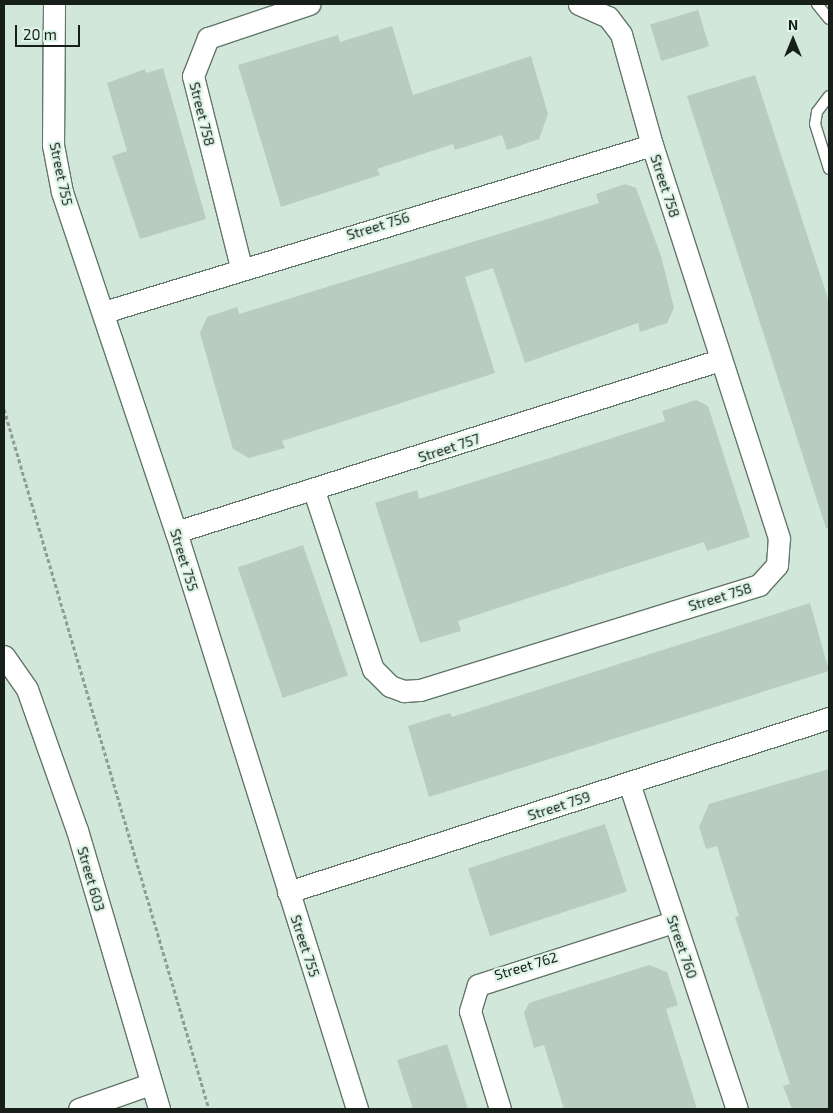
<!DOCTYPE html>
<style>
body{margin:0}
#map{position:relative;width:833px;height:1113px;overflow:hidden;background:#d1e7d9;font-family:"Exo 2",sans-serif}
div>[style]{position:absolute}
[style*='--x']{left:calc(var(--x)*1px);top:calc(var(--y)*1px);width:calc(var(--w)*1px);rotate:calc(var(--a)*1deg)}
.building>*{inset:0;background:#b8cdc0;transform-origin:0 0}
.path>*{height:3px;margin-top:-1.5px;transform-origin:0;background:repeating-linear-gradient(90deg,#8d9e94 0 4px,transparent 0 6.5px)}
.roads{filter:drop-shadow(1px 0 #63766a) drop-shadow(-1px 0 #63766a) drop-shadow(0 1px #63766a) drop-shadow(0 -1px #63766a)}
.service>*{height:10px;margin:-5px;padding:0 5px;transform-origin:5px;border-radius:5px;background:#fff}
.minor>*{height:21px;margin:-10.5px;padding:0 10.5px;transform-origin:10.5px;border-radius:10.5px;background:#fff}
span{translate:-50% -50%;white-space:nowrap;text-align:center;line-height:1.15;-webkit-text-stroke:4.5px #def4e7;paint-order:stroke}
.street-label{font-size:14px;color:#171f1b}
.frame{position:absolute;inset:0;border:5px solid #171f1b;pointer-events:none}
.north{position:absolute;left:768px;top:15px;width:50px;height:50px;-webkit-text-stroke:4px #def4e7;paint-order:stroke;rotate:0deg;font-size:14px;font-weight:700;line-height:20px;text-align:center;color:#171f1b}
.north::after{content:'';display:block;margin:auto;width:18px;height:22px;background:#171f1b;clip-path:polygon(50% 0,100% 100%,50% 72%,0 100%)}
.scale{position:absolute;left:15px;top:25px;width:65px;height:22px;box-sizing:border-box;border:2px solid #171f1b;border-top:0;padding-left:6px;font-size:15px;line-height:18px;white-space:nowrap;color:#171f1b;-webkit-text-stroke:4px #def4e7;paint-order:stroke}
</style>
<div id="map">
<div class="building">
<div style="left:698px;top:10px;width:38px;height:50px;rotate:73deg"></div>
<div style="clip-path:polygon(392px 26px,413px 95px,531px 56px,548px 114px,539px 139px,507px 150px,502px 135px,455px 150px,453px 144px,377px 169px,380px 175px,281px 207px,238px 65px,338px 35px,340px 42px)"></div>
<div style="clip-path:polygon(163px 68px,206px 219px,140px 239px,112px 156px,127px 151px,107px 83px,145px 69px,146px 73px)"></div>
<div style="clip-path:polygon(755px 75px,829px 302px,829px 528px,826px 528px,687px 96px)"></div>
<div style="clip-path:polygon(625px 184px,636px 188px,661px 256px,674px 308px,667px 323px,640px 332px,638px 323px,525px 363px,493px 268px,465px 277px,495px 373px,282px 441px,285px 448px,249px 458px,233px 449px,200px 333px,207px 317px,237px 307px,239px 314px,599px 203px,596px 194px)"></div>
<div style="clip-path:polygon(696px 400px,708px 406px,750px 537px,707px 551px,704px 542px,575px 583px,458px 621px,461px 631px,420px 643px,375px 503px,417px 490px,419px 499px,553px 457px,665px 421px,662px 411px)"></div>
<div style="left:303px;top:545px;width:138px;height:69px;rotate:71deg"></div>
<div style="clip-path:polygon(810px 603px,829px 671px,429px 797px,408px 726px,450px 713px,452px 717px)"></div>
<div style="clip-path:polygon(829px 769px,829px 1109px,792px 1109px,783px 1086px,790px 1084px,735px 917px,739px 916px,717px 846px,706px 849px,699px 827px,709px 804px)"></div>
<div style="left:605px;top:824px;width:71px;height:144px;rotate:72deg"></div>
<div style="clip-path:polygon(649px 965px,667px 972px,678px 1005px,666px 1009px,697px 1109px,564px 1109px,544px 1045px,534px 1048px,524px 1013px,529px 1003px)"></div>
<div style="clip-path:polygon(447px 1044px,468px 1109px,413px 1109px,397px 1060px)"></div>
</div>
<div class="path">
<div style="--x:4;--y:409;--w:729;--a:73.68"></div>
</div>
<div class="roads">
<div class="service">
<div style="--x:817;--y:4;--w:19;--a:51"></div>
<div style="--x:829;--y:96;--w:20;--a:127"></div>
<div style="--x:817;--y:112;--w:12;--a:99"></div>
<div style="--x:815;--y:124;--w:47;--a:72.7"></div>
</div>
<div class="minor">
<div style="--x:54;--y:4;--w:141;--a:90.4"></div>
<div style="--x:53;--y:145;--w:48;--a:79.2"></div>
<div style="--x:62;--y:192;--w:359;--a:71.5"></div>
<div style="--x:176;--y:532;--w:605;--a:72.58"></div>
<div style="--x:241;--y:267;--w:197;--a:-104.1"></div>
<div style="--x:193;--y:76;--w:41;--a:-68.5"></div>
<div style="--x:208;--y:38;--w:107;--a:-18.6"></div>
<div style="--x:104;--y:312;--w:573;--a:-16.95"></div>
<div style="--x:314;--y:491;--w:188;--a:71.7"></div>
<div style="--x:373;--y:669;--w:24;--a:45"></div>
<div style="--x:390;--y:686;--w:15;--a:20"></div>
<div style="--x:404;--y:691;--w:16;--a:-4"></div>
<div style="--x:420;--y:690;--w:355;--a:-17.2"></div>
<div style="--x:759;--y:585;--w:27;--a:-48"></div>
<div style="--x:777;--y:565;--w:27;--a:-86"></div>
<div style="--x:779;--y:538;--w:413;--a:-107.9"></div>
<div style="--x:652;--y:145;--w:115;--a:-105.6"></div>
<div style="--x:621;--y:34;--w:21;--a:-127"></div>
<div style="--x:608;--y:17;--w:32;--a:-156"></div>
<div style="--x:176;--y:532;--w:571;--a:-17.55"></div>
<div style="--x:4;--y:656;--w:40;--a:55.1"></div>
<div style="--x:27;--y:689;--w:150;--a:70.5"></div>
<div style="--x:77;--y:830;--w:291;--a:73.6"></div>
<div style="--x:629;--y:783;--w:343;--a:71.7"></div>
<div style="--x:288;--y:892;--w:568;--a:-17.83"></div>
<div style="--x:79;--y:1109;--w:75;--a:-19.4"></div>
<div style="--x:500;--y:1109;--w:102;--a:-107"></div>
<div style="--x:470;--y:1011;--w:27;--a:-73"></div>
<div style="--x:478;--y:985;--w:205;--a:-17.9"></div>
</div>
</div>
<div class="street-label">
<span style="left:202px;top:114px;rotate:76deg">Street 758</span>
<span style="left:61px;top:174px;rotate:78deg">Street 755</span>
<span style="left:665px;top:186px;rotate:72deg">Street 758</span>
<span style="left:378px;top:226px;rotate:-17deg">Street 756</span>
<span style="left:449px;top:448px;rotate:-18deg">Street 757</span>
<span style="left:184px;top:560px;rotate:73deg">Street 755</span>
<span style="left:720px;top:597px;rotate:-17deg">Street 758</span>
<span style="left:559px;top:806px;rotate:-18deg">Street 759</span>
<span style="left:91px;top:879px;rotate:74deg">Street 603</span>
<span style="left:305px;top:946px;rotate:72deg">Street 755</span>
<span style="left:682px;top:947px;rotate:71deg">Street 760</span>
<span style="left:526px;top:966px;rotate:-17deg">Street 762</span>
</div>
<div class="frame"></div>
<div class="north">N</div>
<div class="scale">20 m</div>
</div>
